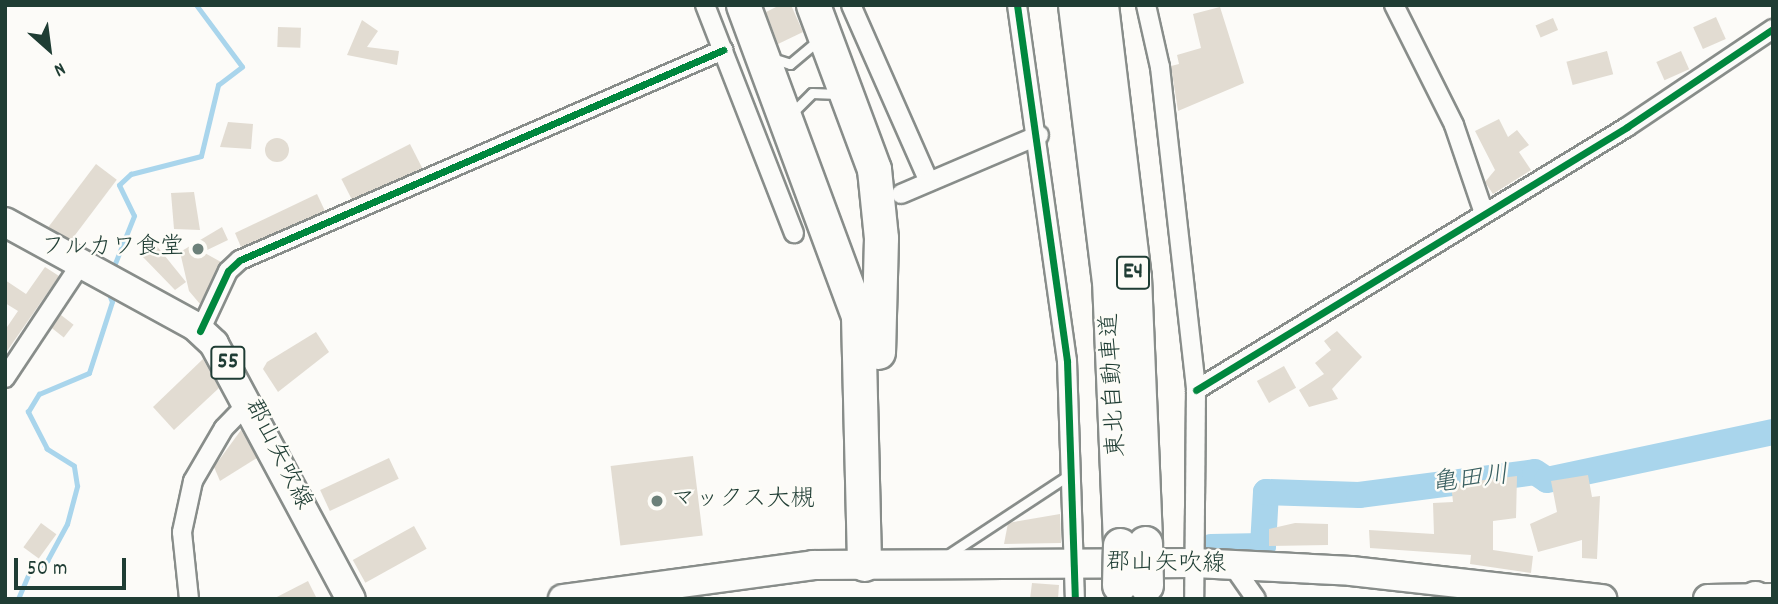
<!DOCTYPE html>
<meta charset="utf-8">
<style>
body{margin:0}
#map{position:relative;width:1778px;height:604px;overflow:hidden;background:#fcfbf8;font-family:Dekko,"Klee One",sans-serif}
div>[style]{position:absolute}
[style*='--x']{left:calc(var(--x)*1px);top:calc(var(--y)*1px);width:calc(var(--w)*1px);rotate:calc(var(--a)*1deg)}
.stream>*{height:4.5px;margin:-2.25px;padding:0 2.25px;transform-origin:2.25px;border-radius:2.25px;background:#a9d5ec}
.river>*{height:26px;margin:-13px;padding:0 13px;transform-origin:13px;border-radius:13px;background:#a9d5ec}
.building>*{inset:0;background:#e2dcd2;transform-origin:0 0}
.round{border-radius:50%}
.roads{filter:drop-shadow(2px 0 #888d8a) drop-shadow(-2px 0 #888d8a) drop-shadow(0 2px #888d8a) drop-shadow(0 -2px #888d8a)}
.lane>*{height:9px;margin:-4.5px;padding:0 4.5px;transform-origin:4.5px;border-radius:4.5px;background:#fbfbf9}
.street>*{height:18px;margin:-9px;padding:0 9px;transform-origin:9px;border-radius:9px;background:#fbfbf9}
.primary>*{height:28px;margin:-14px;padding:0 14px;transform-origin:14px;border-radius:14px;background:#fbfbf9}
.highway>*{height:33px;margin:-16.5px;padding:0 16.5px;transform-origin:16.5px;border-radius:16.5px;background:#fbfbf9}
.bridges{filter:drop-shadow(2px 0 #888d8a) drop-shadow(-2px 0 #888d8a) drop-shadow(0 2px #888d8a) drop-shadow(0 -2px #888d8a)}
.highway-bridge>*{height:33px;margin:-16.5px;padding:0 16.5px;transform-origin:16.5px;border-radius:16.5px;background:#fbfbf9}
.cycleway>*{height:7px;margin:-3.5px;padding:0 3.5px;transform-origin:3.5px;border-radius:3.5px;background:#00873e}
.dots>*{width:19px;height:19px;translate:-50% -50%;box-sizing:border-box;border:4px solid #fdfcf7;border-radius:50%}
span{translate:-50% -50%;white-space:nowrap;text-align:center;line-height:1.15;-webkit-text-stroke:5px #fdfcf7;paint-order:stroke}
.shield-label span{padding:2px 5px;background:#fdfcf7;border:2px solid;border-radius:5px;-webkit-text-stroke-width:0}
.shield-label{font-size:23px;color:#1f3d34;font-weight:700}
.poi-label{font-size:24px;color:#1f3d34}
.right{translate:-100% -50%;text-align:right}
.left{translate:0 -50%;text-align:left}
.street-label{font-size:24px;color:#1f3d34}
.water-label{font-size:26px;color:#395f61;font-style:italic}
.frame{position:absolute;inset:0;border:7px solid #1f3d34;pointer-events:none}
.north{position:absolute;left:14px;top:14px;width:70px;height:70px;-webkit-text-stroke:5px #fdfcf7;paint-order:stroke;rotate:152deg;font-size:19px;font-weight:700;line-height:28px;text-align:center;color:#1f3d34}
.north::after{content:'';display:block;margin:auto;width:24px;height:32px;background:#1f3d34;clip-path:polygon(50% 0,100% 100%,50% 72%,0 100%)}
.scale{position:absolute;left:14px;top:558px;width:112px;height:32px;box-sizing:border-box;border:4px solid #1f3d34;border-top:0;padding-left:9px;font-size:21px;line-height:24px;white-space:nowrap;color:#1f3d34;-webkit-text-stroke:5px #fdfcf7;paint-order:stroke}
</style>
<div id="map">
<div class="stream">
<div style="--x:112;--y:271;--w:59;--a:-68.2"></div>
<div style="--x:134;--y:216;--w:34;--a:-116"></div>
<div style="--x:119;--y:185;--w:16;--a:-43"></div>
<div style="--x:131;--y:174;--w:72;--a:-14.4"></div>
<div style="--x:201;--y:156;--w:73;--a:-76.5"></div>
<div style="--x:218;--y:85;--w:30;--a:-37"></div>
<div style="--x:242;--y:67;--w:77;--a:-126.6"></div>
<div style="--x:18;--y:599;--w:28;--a:-67"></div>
<div style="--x:29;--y:573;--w:22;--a:-34"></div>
<div style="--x:47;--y:561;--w:42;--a:-61.6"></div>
<div style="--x:67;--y:524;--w:39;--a:-75"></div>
<div style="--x:77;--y:486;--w:20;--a:-99"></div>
<div style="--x:74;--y:466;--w:32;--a:-148"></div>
<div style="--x:47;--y:449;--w:42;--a:-117.2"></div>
<div style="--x:28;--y:412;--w:21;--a:-59"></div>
<div style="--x:39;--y:394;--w:54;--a:-22.8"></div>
<div style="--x:89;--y:373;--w:75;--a:-72.1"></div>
<div style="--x:112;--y:302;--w:11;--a:-112"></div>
</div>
<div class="river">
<div style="--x:1211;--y:547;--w:52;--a:-1.1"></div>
<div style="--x:1263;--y:546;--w:54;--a:-86.8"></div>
<div style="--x:1266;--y:492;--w:93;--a:1.8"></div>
<div style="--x:1359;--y:495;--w:177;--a:-7.4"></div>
<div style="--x:1535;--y:472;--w:14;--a:34"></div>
<div style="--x:1547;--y:480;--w:231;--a:-12"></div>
</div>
<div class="building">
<div style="clip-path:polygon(780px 5px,791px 5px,803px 32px,778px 44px,766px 12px)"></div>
<div style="clip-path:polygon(1220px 7px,1244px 83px,1178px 111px,1171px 66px,1179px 64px,1177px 55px,1201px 48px,1193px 14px)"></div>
<div style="left:1716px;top:17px;width:24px;height:25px;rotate:66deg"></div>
<div style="left:1553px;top:18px;width:13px;height:19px;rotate:67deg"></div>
<div style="clip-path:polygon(362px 20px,378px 31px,367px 47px,399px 51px,397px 65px,347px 55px)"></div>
<div style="left:278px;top:27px;width:23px;height:20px;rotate:2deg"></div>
<div style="left:1607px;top:51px;width:24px;height:42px;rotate:75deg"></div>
<div style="left:1681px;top:51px;width:20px;height:27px;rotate:66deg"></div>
<div style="clip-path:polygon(1499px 119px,1508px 137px,1517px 130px,1529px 145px,1519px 152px,1531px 170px,1493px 194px,1485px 182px,1495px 170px,1475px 131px)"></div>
<div style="clip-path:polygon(228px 122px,253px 124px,251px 149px,220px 147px)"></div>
<div class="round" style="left:265px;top:138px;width:24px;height:24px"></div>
<div style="left:410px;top:144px;width:27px;height:77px;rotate:63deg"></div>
<div style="left:96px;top:164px;width:26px;height:79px;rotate:37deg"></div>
<div style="clip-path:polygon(194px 192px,200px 230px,174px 229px,171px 193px)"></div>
<div style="clip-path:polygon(317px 194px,325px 211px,241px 247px,235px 233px)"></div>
<div style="clip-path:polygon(222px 227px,228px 240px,203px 252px,221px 262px,200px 304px,189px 291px,180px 252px)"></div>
<div style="clip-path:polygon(156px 245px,186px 282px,175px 290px,142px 256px)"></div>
<div style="clip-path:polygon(45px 267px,59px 276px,5px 354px,5px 330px,18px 311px,5px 303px,5px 280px,26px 294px)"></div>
<div style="left:61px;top:315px;width:16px;height:16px;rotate:38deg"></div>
<div style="clip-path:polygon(1337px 331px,1362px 357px,1332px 389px,1338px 399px,1309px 407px,1299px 390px,1324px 374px,1315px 363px,1331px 350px,1324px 341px)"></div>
<div style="clip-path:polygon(316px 332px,329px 352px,278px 392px,263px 369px,267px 362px)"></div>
<div style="clip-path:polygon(203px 359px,219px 388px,174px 430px,153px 407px)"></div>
<div style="left:1284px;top:366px;width:25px;height:31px;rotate:61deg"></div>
<div style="clip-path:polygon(241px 430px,257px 458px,220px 481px,214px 467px)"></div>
<div style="left:693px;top:456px;width:80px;height:83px;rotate:83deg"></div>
<div style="left:389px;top:458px;width:23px;height:76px;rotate:65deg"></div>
<div style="clip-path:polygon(1588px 475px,1592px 497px,1600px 496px,1597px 559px,1582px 558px,1582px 540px,1538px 552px,1530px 524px,1557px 512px,1551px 481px)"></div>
<div style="clip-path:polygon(1517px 476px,1516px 518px,1493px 521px,1493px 550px,1533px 556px,1531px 573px,1470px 564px,1471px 555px,1370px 548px,1369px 530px,1434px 534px,1433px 503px,1453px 502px,1451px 484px)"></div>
<div style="clip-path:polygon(1060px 514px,1061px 543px,1004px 544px,1008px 523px)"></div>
<div style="left:41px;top:523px;width:19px;height:30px;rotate:36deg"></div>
<div style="clip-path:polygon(1295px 523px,1328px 524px,1328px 545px,1269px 546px,1269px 529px)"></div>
<div style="left:414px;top:526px;width:26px;height:70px;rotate:61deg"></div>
<div style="clip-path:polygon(308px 581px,317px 599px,273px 599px)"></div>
<div style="clip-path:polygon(1032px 583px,1059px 585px,1058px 599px,1030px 599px)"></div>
</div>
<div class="roads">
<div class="lane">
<div style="--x:772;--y:58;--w:19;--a:18"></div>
<div style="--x:790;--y:64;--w:35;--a:-40"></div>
<div style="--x:792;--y:113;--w:28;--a:-45"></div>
<div style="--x:812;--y:93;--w:26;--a:2"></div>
<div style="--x:946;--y:556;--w:151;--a:-33.4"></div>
</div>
<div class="street">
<div style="--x:705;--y:5;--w:245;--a:68.7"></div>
<div style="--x:851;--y:5;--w:193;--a:66.2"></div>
<div style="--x:1017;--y:5;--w:359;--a:82"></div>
<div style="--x:1067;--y:361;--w:238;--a:88.1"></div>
<div style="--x:1146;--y:5;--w:64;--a:77.3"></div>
<div style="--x:1160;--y:67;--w:325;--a:83.6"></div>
<div style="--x:1196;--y:390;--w:209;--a:90.5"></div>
<div style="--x:1394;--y:5;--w:134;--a:63.4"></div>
<div style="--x:1454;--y:125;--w:93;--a:71.2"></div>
<div style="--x:901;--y:194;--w:150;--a:-23.1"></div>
<div style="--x:200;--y:331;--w:66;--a:-65"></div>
<div style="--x:228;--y:271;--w:16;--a:-43"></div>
<div style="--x:240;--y:260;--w:527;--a:-23.5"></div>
<div style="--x:5;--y:378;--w:136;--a:-56.4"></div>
<div style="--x:1196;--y:390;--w:505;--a:-31.39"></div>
<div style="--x:1627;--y:127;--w:176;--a:-33.9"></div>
<div style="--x:1233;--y:566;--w:40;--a:55.1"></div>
<div style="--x:189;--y:599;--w:67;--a:-96"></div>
<div style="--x:182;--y:532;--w:52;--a:-77.8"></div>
<div style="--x:193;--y:481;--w:61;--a:-59.7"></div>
<div style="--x:224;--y:428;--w:37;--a:-46"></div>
</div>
<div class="primary">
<div style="--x:5;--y:222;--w:217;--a:28.7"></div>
<div style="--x:195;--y:326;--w:26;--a:43"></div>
<div style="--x:214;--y:344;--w:289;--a:61.8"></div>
<div style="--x:563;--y:599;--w:252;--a:-7.7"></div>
<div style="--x:813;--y:565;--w:382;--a:-0.3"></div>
<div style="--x:1195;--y:563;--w:156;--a:2.9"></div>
<div style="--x:1351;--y:571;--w:253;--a:6.4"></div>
<div style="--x:1708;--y:599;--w:65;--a:-0.9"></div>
</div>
<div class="highway">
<div style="--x:743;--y:5;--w:332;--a:69.7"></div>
<div style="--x:858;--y:316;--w:248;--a:88.6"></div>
<div style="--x:813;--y:5;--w:175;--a:69.6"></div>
<div style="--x:874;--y:169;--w:69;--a:84.2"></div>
<div style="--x:881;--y:238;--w:114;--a:91.5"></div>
<div style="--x:1075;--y:5;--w:277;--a:83"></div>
<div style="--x:1109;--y:280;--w:265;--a:87.6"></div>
<div style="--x:1101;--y:5;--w:274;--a:83.1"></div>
<div style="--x:1134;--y:277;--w:266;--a:87.6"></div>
<div style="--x:1755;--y:598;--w:1;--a:90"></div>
</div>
</div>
<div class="bridges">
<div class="highway-bridge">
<div style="--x:1145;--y:543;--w:42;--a:88.6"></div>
<div style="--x:1119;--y:585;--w:40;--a:-88.6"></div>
</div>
</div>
<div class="cycleway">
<div style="--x:1017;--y:5;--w:359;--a:82"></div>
<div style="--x:1067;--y:361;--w:238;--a:88.1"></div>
<div style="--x:200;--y:331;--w:66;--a:-65"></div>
<div style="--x:228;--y:271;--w:16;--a:-43"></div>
<div style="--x:240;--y:260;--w:527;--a:-23.5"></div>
<div style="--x:1196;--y:390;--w:505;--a:-31.39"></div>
<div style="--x:1627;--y:127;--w:176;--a:-33.9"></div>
</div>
<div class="dots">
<div style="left:198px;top:249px;background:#6c8079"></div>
<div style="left:657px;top:501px;background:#6c8079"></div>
</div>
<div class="shield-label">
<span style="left:1133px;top:273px">E4</span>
<span style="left:228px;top:363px">55</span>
</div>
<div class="poi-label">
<span class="right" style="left:184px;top:249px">フルカワ食堂</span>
<span class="left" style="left:671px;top:501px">マックス大槻</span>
</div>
<div class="street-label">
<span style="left:1115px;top:385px;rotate:-93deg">東北自動車道</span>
<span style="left:277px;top:455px;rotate:63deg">郡山矢吹線</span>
<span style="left:1166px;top:565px;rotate:1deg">郡山矢吹線</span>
</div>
<div class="water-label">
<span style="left:1470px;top:481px;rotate:-7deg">亀田川</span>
</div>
<div class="frame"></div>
<div class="north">N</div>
<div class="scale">50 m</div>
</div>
